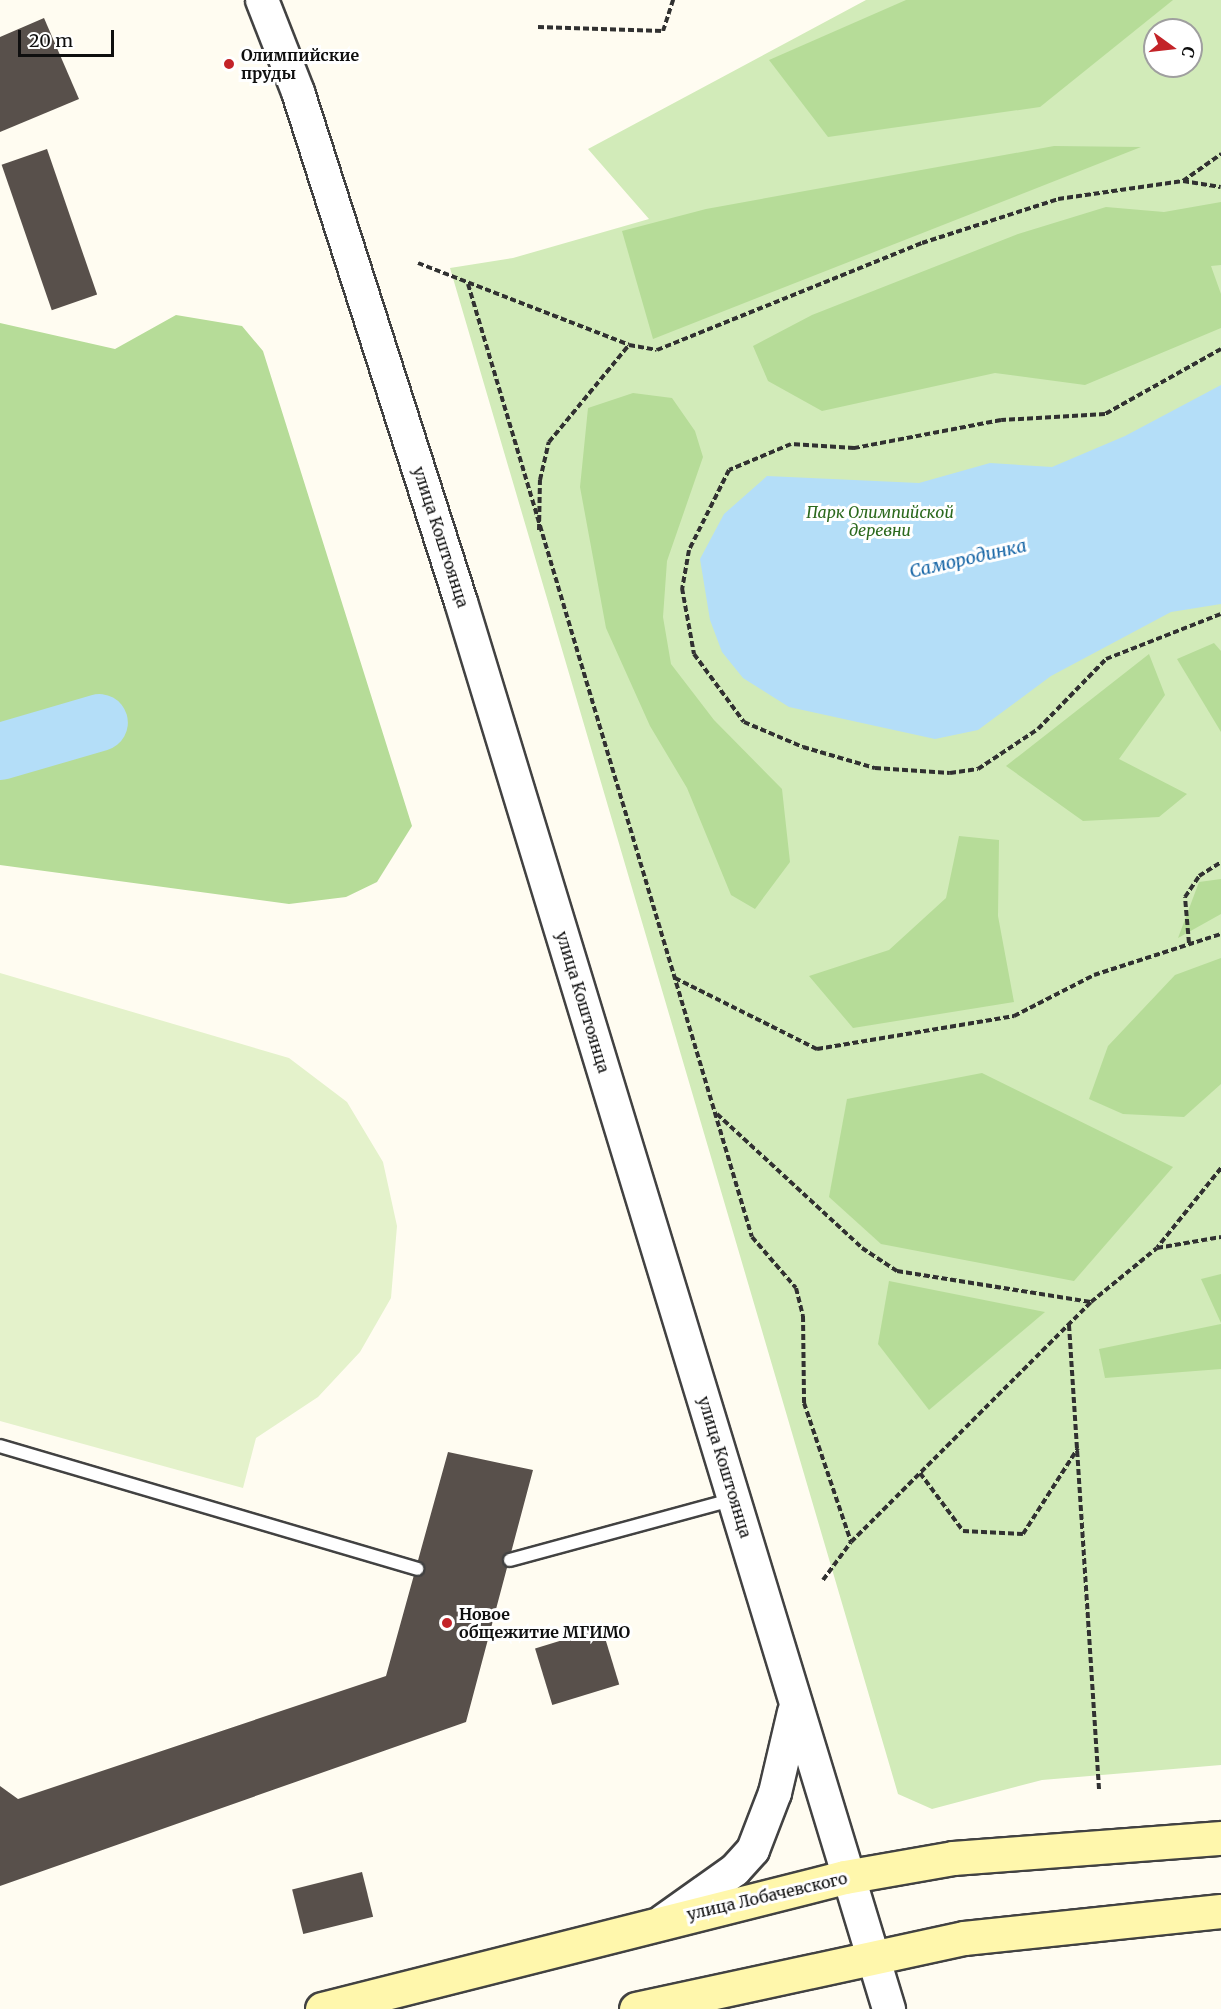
<!DOCTYPE html>
<meta charset="utf-8">
<style>
body{margin:0}
#map{position:relative;width:1221px;height:2009px;overflow:hidden;background:#fffcf1;font-family:Merriweather,serif}
div>[style]{position:absolute}
[style*='--x']{left:calc(var(--x)*1px);top:calc(var(--y)*1px);width:calc(var(--w)*1px);rotate:calc(var(--a)*1deg)}
.green>*{inset:0;background:#d2ebb9}
.forest>*{inset:0;background:#b6dc98}
.pitch>*{inset:0;background:#e4f2cb}
.water>*{inset:0;background:#b4def8}
.river>*{height:57px;margin:-28.5px;padding:0 28.5px;transform-origin:28.5px;border-radius:28.5px;background:#b4def8}
.building>*{inset:0;background:#58504b;transform-origin:0 0}
.path>*{height:4px;margin-top:-2px;transform-origin:0;background:repeating-linear-gradient(90deg,#313131 0 6px,transparent 0 9px)}
.roads{filter:drop-shadow(2px 0 #424242) drop-shadow(-2px 0 #424242) drop-shadow(0 2px #424242) drop-shadow(0 -2px #424242)}
.service>*{height:12px;margin:-6px;padding:0 6px;transform-origin:6px;border-radius:6px;background:#fff}
.tertiary>*{height:32px;margin:-16px;padding:0 16px;transform-origin:16px;border-radius:16px;background:#fff}
.secondary>*{height:33px;margin:-16.5px;padding:0 16.5px;transform-origin:16.5px;border-radius:16.5px;background:#fff7ac}
.dots>*{width:16px;height:16px;translate:-50% -50%;box-sizing:border-box;border:3px solid #fff;border-radius:50%}
span{translate:-50% -50%;white-space:nowrap;text-align:center;line-height:1.15;-webkit-text-stroke:6px #fff;paint-order:stroke}
.poi-label{font-size:16px;color:#0f0f0f;font-weight:700}
.left{translate:0 -50%;text-align:left}
.park-label{font-size:16px;color:#2c691d;font-style:italic}
.street-label{font-size:16px;color:#0f0f0f}
.water-label{font-size:18px;color:#1464a5;font-style:italic}
.north{position:absolute;left:1143px;top:18px;width:60px;height:60px;box-sizing:border-box;background:#fff;border:2px solid #9f9f9f;border-radius:50%;rotate:105deg;font-size:16px;font-weight:700;line-height:24px;text-align:center;color:#0f0f0f}
.north::after{content:'';display:block;margin:auto;width:21px;height:27px;background:#c32328;clip-path:polygon(50% 0,100% 100%,50% 72%,0 100%)}
.scale{position:absolute;left:18px;top:30px;width:96px;height:27px;box-sizing:border-box;border:3px solid #0f0f0f;border-top:0;padding-left:8px;font-size:18px;line-height:21px;white-space:nowrap;color:#0f0f0f;-webkit-text-stroke:4px #fff;paint-order:stroke}
</style>
<div id="map">
<div class="green">
<div style="clip-path:polygon(evenodd,866px 0,1221px 0,1221px 1765px,1042px 1780px,932px 1809px,898px 1794px,450px 268px,513px 258px,649px 219px,588px 149px,866px 0,1155px 30px,1191px 30px,1191px 66px,1155px 66px,1155px 30px)"></div>
</div>
<div class="forest">
<div style="clip-path:polygon(906px 0,1173px 0,1040px 107px,828px 137px,769px 60px)"></div>
<div style="clip-path:polygon(1054px 146px,1141px 147px,653px 339px,622px 231px,706px 209px)"></div>
<div style="clip-path:polygon(1221px 202px,1221px 265px,1211px 266px,1221px 294px,1221px 328px,1085px 385px,995px 373px,822px 411px,768px 381px,753px 346px,812px 315px,1018px 234px,1106px 207px,1164px 212px)"></div>
<div style="clip-path:polygon(176px 315px,242px 326px,263px 351px,412px 826px,377px 882px,346px 897px,289px 904px,0 865px,0 323px,115px 349px)"></div>
<div style="clip-path:polygon(633px 393px,672px 398px,695px 431px,703px 457px,667px 561px,663px 617px,671px 664px,714px 720px,782px 789px,790px 862px,755px 909px,731px 895px,687px 788px,650px 726px,606px 628px,580px 487px,588px 408px)"></div>
<div style="clip-path:polygon(1214px 643px,1221px 651px,1221px 732px,1177px 659px)"></div>
<div style="clip-path:polygon(1149px 654px,1165px 695px,1119px 759px,1187px 794px,1159px 817px,1083px 821px,1006px 766px)"></div>
<div style="clip-path:polygon(959px 836px,999px 840px,998px 916px,1014px 1002px,853px 1028px,809px 976px,889px 950px,946px 898px)"></div>
<div style="clip-path:polygon(1221px 879px,1221px 914px,1178px 938px,1199px 882px)"></div>
<div style="clip-path:polygon(1221px 958px,1221px 1084px,1184px 1117px,1123px 1114px,1089px 1099px,1108px 1046px,1175px 975px)"></div>
<div style="clip-path:polygon(982px 1073px,1173px 1167px,1074px 1281px,881px 1244px,829px 1197px,847px 1099px)"></div>
<div style="clip-path:polygon(1221px 1274px,1221px 1323px,1201px 1279px)"></div>
<div style="clip-path:polygon(889px 1281px,1045px 1312px,929px 1410px,878px 1344px)"></div>
<div style="clip-path:polygon(1221px 1324px,1221px 1369px,1105px 1378px,1099px 1349px)"></div>
</div>
<div class="pitch">
<div style="clip-path:polygon(0 973px,289px 1058px,347px 1102px,383px 1162px,397px 1226px,391px 1298px,360px 1352px,318px 1397px,256px 1438px,243px 1488px,0 1421px)"></div>
</div>
<div class="water">
<div style="clip-path:polygon(1221px 385px,1221px 604px,1171px 612px,1051px 676px,978px 730px,935px 739px,789px 707px,743px 678px,722px 652px,710px 620px,700px 559px,724px 514px,767px 476px,919px 483px,990px 463px,1052px 467px,1125px 436px)"></div>
</div>
<div class="river">
<div style="--x:0;--y:751;--w:103;--a:-16.3"></div>
</div>
<div class="building">
<div style="clip-path:polygon(44px 18px,79px 99px,0 132px,0 37px)"></div>
<div style="left:47px;top:149px;width:154px;height:48px;rotate:71deg"></div>
<div style="clip-path:polygon(448px 1452px,533px 1470px,466px 1722px,0 1886px,0 1786px,18px 1799px,386px 1676px)"></div>
<div style="left:602px;top:1628px;width:59px;height:70px;rotate:73deg"></div>
<div style="left:362px;top:1872px;width:46px;height:72px;rotate:76deg"></div>
</div>
<div class="path">
<div style="--x:538;--y:27;--w:125;--a:1.8"></div>
<div style="--x:663;--y:31;--w:33;--a:-72"></div>
<div style="--x:1183;--y:181;--w:47;--a:-35.4"></div>
<div style="--x:418;--y:263;--w:226;--a:21.2"></div>
<div style="--x:629;--y:345;--w:28;--a:10"></div>
<div style="--x:657;--y:350;--w:286;--a:-22"></div>
<div style="--x:922;--y:243;--w:143;--a:-17.9"></div>
<div style="--x:1058;--y:199;--w:126;--a:-8.2"></div>
<div style="--x:1183;--y:181;--w:38;--a:9"></div>
<div style="--x:468;--y:284;--w:994;--a:73.41"></div>
<div style="--x:752;--y:1237;--w:67;--a:49.2"></div>
<div style="--x:796;--y:1288;--w:29;--a:76"></div>
<div style="--x:803;--y:1316;--w:87;--a:89.3"></div>
<div style="--x:804;--y:1403;--w:147;--a:71.3"></div>
<div style="--x:1221;--y:349;--w:133;--a:150.7"></div>
<div style="--x:1105;--y:414;--w:104;--a:176.7"></div>
<div style="--x:1001;--y:420;--w:150;--a:169.2"></div>
<div style="--x:854;--y:448;--w:63;--a:-176.4"></div>
<div style="--x:791;--y:444;--w:67;--a:157.2"></div>
<div style="--x:729;--y:470;--w:89;--a:116.6"></div>
<div style="--x:689;--y:550;--w:39;--a:100"></div>
<div style="--x:682;--y:588;--w:67;--a:79.7"></div>
<div style="--x:694;--y:654;--w:84;--a:53.7"></div>
<div style="--x:744;--y:722;--w:64;--a:23"></div>
<div style="--x:803;--y:747;--w:75;--a:16.3"></div>
<div style="--x:875;--y:768;--w:75;--a:3.8"></div>
<div style="--x:950;--y:773;--w:28;--a:-8"></div>
<div style="--x:978;--y:769;--w:72;--a:-33.7"></div>
<div style="--x:1038;--y:729;--w:98;--a:-45.8"></div>
<div style="--x:1106;--y:659;--w:123;--a:-21.4"></div>
<div style="--x:539;--y:530;--w:50;--a:-88.9"></div>
<div style="--x:540;--y:480;--w:39;--a:-77"></div>
<div style="--x:549;--y:442;--w:126;--a:-50.5"></div>
<div style="--x:1189;--y:943;--w:46;--a:-95"></div>
<div style="--x:1185;--y:897;--w:25;--a:-56"></div>
<div style="--x:1199;--y:876;--w:26;--a:-32"></div>
<div style="--x:675;--y:978;--w:159;--a:26.6"></div>
<div style="--x:817;--y:1049;--w:200;--a:-9.5"></div>
<div style="--x:1014;--y:1016;--w:90;--a:-27.1"></div>
<div style="--x:1094;--y:975;--w:133;--a:-17.9"></div>
<div style="--x:717;--y:1114;--w:197;--a:42.7"></div>
<div style="--x:862;--y:1248;--w:42;--a:33.3"></div>
<div style="--x:897;--y:1271;--w:196;--a:9.1"></div>
<div style="--x:1221;--y:1168;--w:102;--a:128.7"></div>
<div style="--x:1157;--y:1248;--w:65;--a:-9.8"></div>
<div style="--x:1069;--y:1325;--w:465;--a:86.3"></div>
<div style="--x:920;--y:1473;--w:72;--a:53.4"></div>
<div style="--x:963;--y:1531;--w:60;--a:2.9"></div>
<div style="--x:1023;--y:1534;--w:102;--a:-57.4"></div>
<div style="--x:823;--y:1580;--w:47;--a:-53.6"></div>
<div style="--x:851;--y:1542;--w:339;--a:-45"></div>
<div style="--x:1091;--y:1302;--w:85;--a:-39.3"></div>
</div>
<div class="roads">
<div class="service">
<div style="--x:0;--y:1446;--w:435;--a:16.4"></div>
<div style="--x:510;--y:1560;--w:232;--a:-15.2"></div>
</div>
<div class="tertiary">
<div style="--x:262;--y:0;--w:99;--a:68.6"></div>
<div style="--x:298;--y:92;--w:535;--a:72.28"></div>
<div style="--x:461;--y:602;--w:1471;--a:73.08"></div>
<div style="--x:663;--y:1921;--w:88;--a:-35.3"></div>
<div style="--x:735;--y:1870;--w:27;--a:-48"></div>
<div style="--x:753;--y:1850;--w:61;--a:-68.9"></div>
<div style="--x:775;--y:1793;--w:83;--a:-76.8"></div>
</div>
<div class="secondary">
<div style="--x:322;--y:2009;--w:539;--a:-14.17"></div>
<div style="--x:845;--y:1877;--w:110;--a:-10"></div>
<div style="--x:953;--y:1858;--w:269;--a:-4.3"></div>
<div style="--x:636;--y:2009;--w:336;--a:-12.2"></div>
<div style="--x:964;--y:1938;--w:258;--a:-6"></div>
</div>
</div>
<div class="dots">
<div style="left:229px;top:64px;background:#c32328"></div>
<div style="left:447px;top:1623px;background:#c32328"></div>
</div>
<div class="poi-label">
<span class="left" style="left:241px;top:64px">Олимпийские<br>пруды</span>
<span class="left" style="left:459px;top:1623px">Новое<br>общежитие МГИМО</span>
</div>
<div class="park-label">
<span style="left:880px;top:521px">Парк Олимпийской<br>деревни</span>
</div>
<div class="street-label">
<span style="left:441px;top:537px;rotate:72deg">улица Коштоянца</span>
<span style="left:583px;top:1002px;rotate:73deg">улица Коштоянца</span>
<span style="left:725px;top:1467px;rotate:73deg">улица Коштоянца</span>
<span style="left:767px;top:1896px;rotate:-13deg">улица Лобачевского</span>
</div>
<div class="water-label">
<span style="left:968px;top:559px;rotate:-13deg">Самородинка</span>
</div>
<div class="north">С</div>
<div class="scale">20 m</div>
</div>
